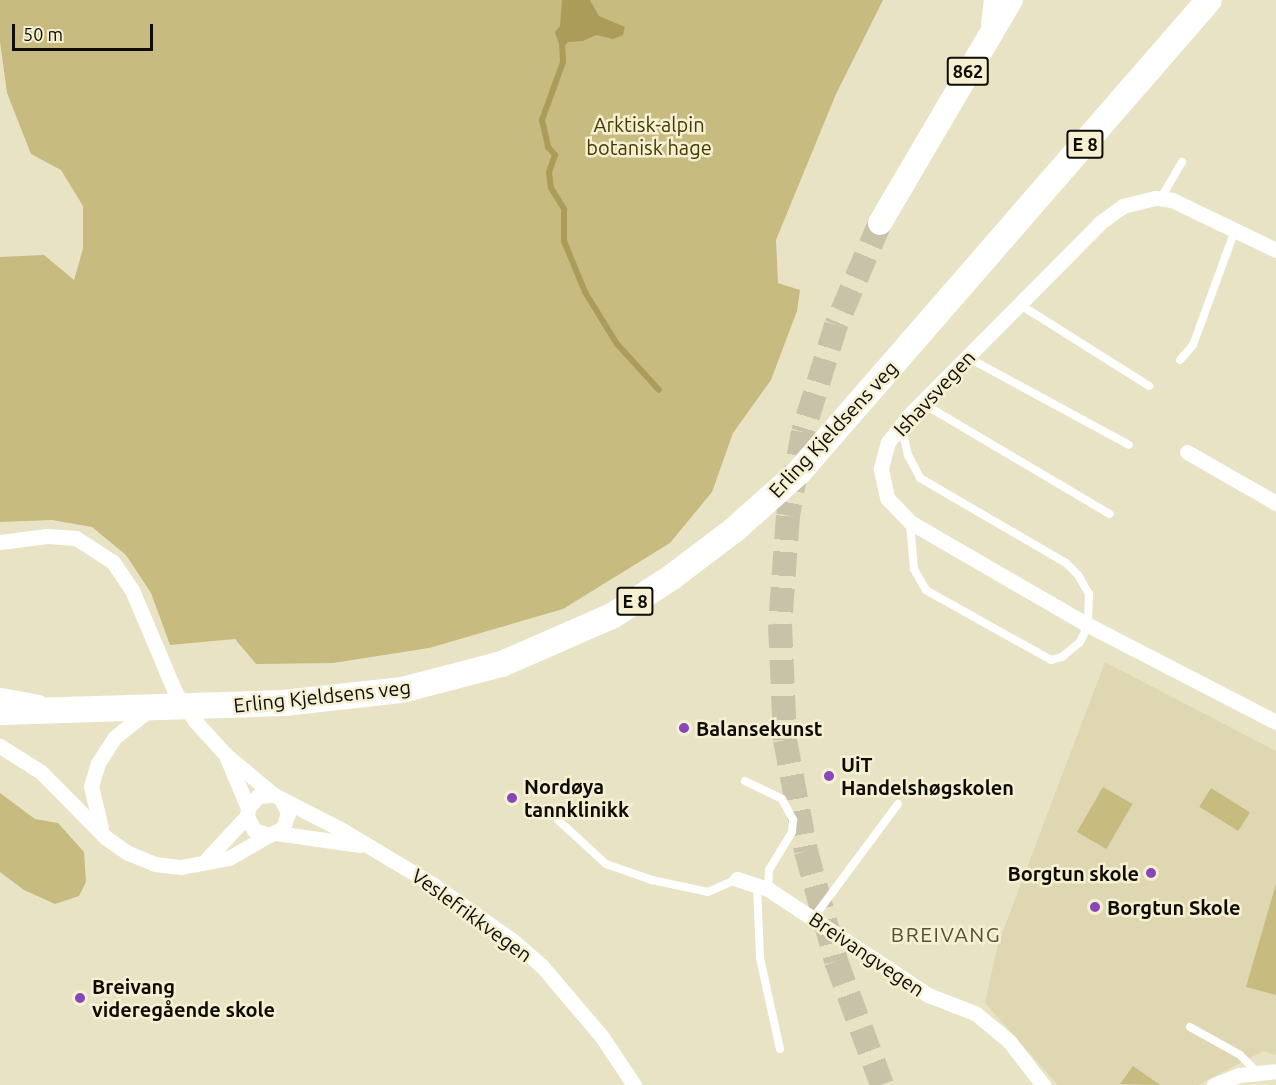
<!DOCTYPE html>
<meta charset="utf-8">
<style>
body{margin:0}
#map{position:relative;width:1276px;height:1085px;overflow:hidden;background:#e9e3c5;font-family:Ubuntu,sans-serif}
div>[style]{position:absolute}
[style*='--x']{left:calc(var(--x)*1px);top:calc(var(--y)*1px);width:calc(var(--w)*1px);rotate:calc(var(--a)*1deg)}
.built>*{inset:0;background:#ded7b1}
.green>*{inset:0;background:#c7bb80;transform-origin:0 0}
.water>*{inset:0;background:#ab9d59}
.stream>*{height:6px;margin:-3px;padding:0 3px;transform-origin:3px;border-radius:3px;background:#ab9d59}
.primary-tunnel>*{height:24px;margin-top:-12px;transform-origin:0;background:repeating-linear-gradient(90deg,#c8c3a8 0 24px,transparent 0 36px)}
.service>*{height:8px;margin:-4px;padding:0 4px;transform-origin:4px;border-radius:4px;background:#fff}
.minor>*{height:15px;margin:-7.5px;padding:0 7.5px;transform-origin:7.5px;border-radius:7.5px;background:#fff}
.primary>*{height:24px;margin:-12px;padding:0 12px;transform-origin:12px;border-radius:12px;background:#fff}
.trunk>*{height:26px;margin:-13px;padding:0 13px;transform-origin:13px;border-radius:13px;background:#fff}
.dots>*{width:16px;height:16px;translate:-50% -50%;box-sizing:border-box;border:3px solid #f6f0d2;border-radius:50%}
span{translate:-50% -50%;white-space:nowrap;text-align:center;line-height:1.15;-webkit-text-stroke:5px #f6f0d2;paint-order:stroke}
.shield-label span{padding:2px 4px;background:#f6f0d2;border:2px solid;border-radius:4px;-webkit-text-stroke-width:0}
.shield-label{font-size:18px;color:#0e0c04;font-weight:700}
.park-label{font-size:20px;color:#433900}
.street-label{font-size:20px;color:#0e0c04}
.poi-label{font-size:20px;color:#0e0c04;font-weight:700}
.left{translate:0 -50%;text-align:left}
.right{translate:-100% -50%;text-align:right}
.neighbourhood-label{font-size:21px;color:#544e35;letter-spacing:1.5px}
.scale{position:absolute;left:12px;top:24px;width:141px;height:27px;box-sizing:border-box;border:3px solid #0e0c04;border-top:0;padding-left:8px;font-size:18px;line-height:21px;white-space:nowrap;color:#0e0c04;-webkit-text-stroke:4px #f6f0d2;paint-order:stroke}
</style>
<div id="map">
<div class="built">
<div style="clip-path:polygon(1105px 662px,1276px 751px,1276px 1055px,1263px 1051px,1198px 1085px,1058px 1085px,985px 1003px,998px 944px)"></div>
</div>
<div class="green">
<div style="clip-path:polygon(0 0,883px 0,836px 94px,776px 240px,778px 283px,800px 290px,797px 311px,771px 380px,733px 433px,712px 492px,670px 543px,563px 609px,429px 648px,333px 663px,256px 664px,235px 639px,170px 645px,151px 593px,126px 555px,92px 527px,52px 520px,0 522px,0 257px,44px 255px,74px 280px,83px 249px,83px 206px,61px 170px,31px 154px,7px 93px,0 42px)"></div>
<div style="left:1103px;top:787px;width:34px;height:52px;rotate:30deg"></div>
<div style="left:1211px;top:788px;width:46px;height:22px;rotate:32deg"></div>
<div style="clip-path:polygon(0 793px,35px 819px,58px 823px,84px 852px,86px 882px,79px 896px,55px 904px,24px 890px,0 872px)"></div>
<div style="clip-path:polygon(1276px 884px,1276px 995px,1246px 987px)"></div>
<div style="clip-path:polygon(1133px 1066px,1160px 1085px,1120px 1084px)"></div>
</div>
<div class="water">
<div style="clip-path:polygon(562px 0,590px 0,599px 16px,625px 27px,623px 35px,613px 39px,596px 35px,583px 41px,568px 42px,561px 50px,555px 32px,560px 26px)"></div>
</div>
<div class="stream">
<div style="--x:562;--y:43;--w:19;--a:87"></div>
<div style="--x:563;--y:62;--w:62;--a:109.9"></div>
<div style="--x:542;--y:120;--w:28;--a:77"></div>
<div style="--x:548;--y:147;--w:11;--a:49"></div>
<div style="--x:555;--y:155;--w:18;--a:109"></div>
<div style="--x:549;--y:172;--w:16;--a:83"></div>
<div style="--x:551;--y:188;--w:25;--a:58"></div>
<div style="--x:564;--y:209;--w:32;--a:90"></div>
<div style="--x:564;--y:241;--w:55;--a:67.6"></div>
<div style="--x:585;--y:292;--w:61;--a:58.4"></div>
<div style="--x:617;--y:344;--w:62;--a:47.6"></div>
</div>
<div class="primary-tunnel">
<div style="--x:880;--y:223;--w:111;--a:113.3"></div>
<div style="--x:836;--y:325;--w:112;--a:107.1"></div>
<div style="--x:803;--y:432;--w:85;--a:100.1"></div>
<div style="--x:788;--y:516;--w:108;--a:94.2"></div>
<div style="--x:780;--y:624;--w:116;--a:87.5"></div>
<div style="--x:785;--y:740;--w:113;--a:79.3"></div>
<div style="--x:806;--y:851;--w:114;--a:74.7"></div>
<div style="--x:836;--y:961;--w:132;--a:69.6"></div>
</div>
<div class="service">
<div style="--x:1161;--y:198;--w:42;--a:-59.7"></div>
<div style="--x:1019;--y:304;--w:154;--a:32.2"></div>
<div style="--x:967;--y:357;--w:184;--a:28.5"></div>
<div style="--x:1180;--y:360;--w:20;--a:-49"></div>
<div style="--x:1193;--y:345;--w:122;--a:-69.9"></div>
<div style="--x:922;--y:403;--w:218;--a:30.6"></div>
<div style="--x:901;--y:425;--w:31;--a:77"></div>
<div style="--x:908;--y:455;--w:26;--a:62"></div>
<div style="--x:920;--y:478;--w:169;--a:30.2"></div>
<div style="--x:1066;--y:563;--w:17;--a:45"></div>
<div style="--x:1078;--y:575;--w:22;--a:60"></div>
<div style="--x:1089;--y:594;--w:31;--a:92"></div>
<div style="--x:1088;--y:625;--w:19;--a:115"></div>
<div style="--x:1080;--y:642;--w:23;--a:140"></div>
<div style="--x:1062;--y:657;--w:11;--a:165"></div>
<div style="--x:1051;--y:660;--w:143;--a:-150.8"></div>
<div style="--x:926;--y:590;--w:24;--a:-120"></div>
<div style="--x:914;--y:569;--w:47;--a:-94.9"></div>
<div style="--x:745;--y:781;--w:41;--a:25.9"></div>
<div style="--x:782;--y:799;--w:24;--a:62"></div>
<div style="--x:793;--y:820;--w:12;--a:95"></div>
<div style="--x:792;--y:832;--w:44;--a:121.2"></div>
<div style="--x:769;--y:870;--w:19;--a:93"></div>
<div style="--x:558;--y:820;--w:65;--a:42.5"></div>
<div style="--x:606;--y:864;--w:49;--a:19.2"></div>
<div style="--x:652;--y:880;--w:57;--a:12.1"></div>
<div style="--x:708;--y:892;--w:32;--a:-24"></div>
<div style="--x:757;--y:886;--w:72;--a:87.6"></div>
<div style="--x:760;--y:958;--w:93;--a:77.6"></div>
<div style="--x:814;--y:917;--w:141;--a:-53.4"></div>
<div style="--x:1190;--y:1027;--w:57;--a:29.2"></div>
<div style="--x:1240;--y:1055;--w:25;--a:45"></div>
</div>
<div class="minor">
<div style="--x:1276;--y:250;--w:115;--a:-154.3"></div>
<div style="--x:1172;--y:200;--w:17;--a:-173"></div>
<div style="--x:1155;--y:198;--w:33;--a:166"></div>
<div style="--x:1123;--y:206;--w:29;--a:144"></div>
<div style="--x:1100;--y:223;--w:269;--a:134.8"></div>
<div style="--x:910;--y:414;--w:36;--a:128"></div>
<div style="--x:888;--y:442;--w:28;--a:105"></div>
<div style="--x:881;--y:469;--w:30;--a:78"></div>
<div style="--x:887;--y:498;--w:33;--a:46"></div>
<div style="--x:910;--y:522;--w:206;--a:30.1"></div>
<div style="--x:1088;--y:625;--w:212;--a:27.3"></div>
<div style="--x:1187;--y:452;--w:103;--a:29.8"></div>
<div style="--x:0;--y:542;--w:47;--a:-7.3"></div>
<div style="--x:47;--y:536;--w:29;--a:4"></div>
<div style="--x:76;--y:538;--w:44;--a:33"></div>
<div style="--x:113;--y:562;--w:34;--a:56"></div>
<div style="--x:132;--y:590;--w:111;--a:67.1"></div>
<div style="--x:175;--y:692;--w:35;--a:55"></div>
<div style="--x:195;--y:721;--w:46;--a:47.6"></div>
<div style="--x:226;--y:755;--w:62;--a:39.8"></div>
<div style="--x:0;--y:695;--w:39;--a:10"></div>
<div style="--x:0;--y:746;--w:49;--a:32.4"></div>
<div style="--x:41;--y:772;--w:91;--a:45.4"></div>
<div style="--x:105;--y:837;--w:28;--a:35"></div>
<div style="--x:128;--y:853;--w:29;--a:22"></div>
<div style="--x:155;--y:864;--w:26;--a:7"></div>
<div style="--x:181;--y:867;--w:49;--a:-10.6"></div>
<div style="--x:229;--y:858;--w:46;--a:-29.9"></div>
<div style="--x:227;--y:758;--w:54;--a:67.2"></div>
<div style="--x:281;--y:799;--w:16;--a:63"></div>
<div style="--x:288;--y:813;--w:16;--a:108"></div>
<div style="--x:283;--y:828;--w:16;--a:153"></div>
<div style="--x:269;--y:835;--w:16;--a:-162"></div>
<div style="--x:254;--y:830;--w:16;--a:-117"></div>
<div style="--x:247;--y:816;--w:8;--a:-83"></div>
<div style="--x:248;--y:808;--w:16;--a:-50"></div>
<div style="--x:258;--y:796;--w:16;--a:-4"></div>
<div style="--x:274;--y:795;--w:76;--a:27.2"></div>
<div style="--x:342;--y:830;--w:107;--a:30.9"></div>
<div style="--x:434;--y:885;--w:97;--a:35.3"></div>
<div style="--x:513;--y:941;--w:37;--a:41"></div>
<div style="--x:541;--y:965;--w:94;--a:49.7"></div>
<div style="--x:602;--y:1037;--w:58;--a:56.3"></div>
<div style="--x:101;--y:828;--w:43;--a:-103.4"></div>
<div style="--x:91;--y:786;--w:24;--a:-73"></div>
<div style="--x:98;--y:763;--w:31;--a:-57"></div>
<div style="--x:115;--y:737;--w:45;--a:-38.7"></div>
<div style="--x:276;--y:833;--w:85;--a:8.1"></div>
<div style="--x:205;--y:861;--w:62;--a:-47"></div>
<div style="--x:737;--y:879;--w:33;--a:18"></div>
<div style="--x:768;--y:889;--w:192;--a:33.5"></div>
<div style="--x:928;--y:995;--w:50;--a:21"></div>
<div style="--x:975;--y:1013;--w:44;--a:39.5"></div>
<div style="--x:1009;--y:1041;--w:56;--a:52.3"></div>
<div style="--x:1214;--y:1085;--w:27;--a:-22"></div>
<div style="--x:1239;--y:1075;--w:37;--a:-6"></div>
</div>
<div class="primary">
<div style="--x:880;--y:223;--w:259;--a:-59.6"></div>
</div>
<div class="trunk">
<div style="--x:994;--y:24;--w:24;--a:-83"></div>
<div style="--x:0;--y:712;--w:284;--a:-1.8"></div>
<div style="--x:284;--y:703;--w:119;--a:-6.3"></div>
<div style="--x:402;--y:690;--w:103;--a:-14.6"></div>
<div style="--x:502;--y:664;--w:120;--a:-23.6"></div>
<div style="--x:612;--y:616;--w:72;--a:-33"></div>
<div style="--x:672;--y:577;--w:78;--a:-37.2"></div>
<div style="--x:734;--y:530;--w:87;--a:-41.7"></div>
<div style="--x:799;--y:472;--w:625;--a:-49.02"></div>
</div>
<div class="dots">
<div style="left:684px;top:728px;background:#8946ba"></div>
<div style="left:829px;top:776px;background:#8946ba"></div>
<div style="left:512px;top:798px;background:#8946ba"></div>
<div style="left:1151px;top:873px;background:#8946ba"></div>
<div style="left:1095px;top:907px;background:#8946ba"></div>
<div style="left:80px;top:998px;background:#8946ba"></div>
</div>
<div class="shield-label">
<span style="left:968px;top:71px">862</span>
<span style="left:1085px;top:144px">E 8</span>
<span style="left:635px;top:601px">E 8</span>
</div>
<div class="park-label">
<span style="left:649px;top:136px">Arktisk-alpin<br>botanisk hage</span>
</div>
<div class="street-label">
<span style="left:934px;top:393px;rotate:-47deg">Ishavsvegen</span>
<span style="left:833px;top:429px;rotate:-47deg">Erling Kjeldsens veg</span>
<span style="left:322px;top:696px;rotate:-6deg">Erling Kjeldsens veg</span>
<span style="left:472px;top:915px;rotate:36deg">Veslefrikkvegen</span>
<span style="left:867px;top:954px;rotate:34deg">Breivangvegen</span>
</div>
<div class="poi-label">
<span class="left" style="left:696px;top:728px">Balansekunst</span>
<span class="left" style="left:841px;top:776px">UiT<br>Handelshøgskolen</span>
<span class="left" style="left:524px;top:798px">Nordøya<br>tannklinikk</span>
<span class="right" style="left:1139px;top:873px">Borgtun skole</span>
<span class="left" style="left:1107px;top:907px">Borgtun Skole</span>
<span class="left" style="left:92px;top:998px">Breivang<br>videregående skole</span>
</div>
<div class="neighbourhood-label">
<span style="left:946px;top:934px">BREIVANG</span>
</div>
<div class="scale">50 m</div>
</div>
